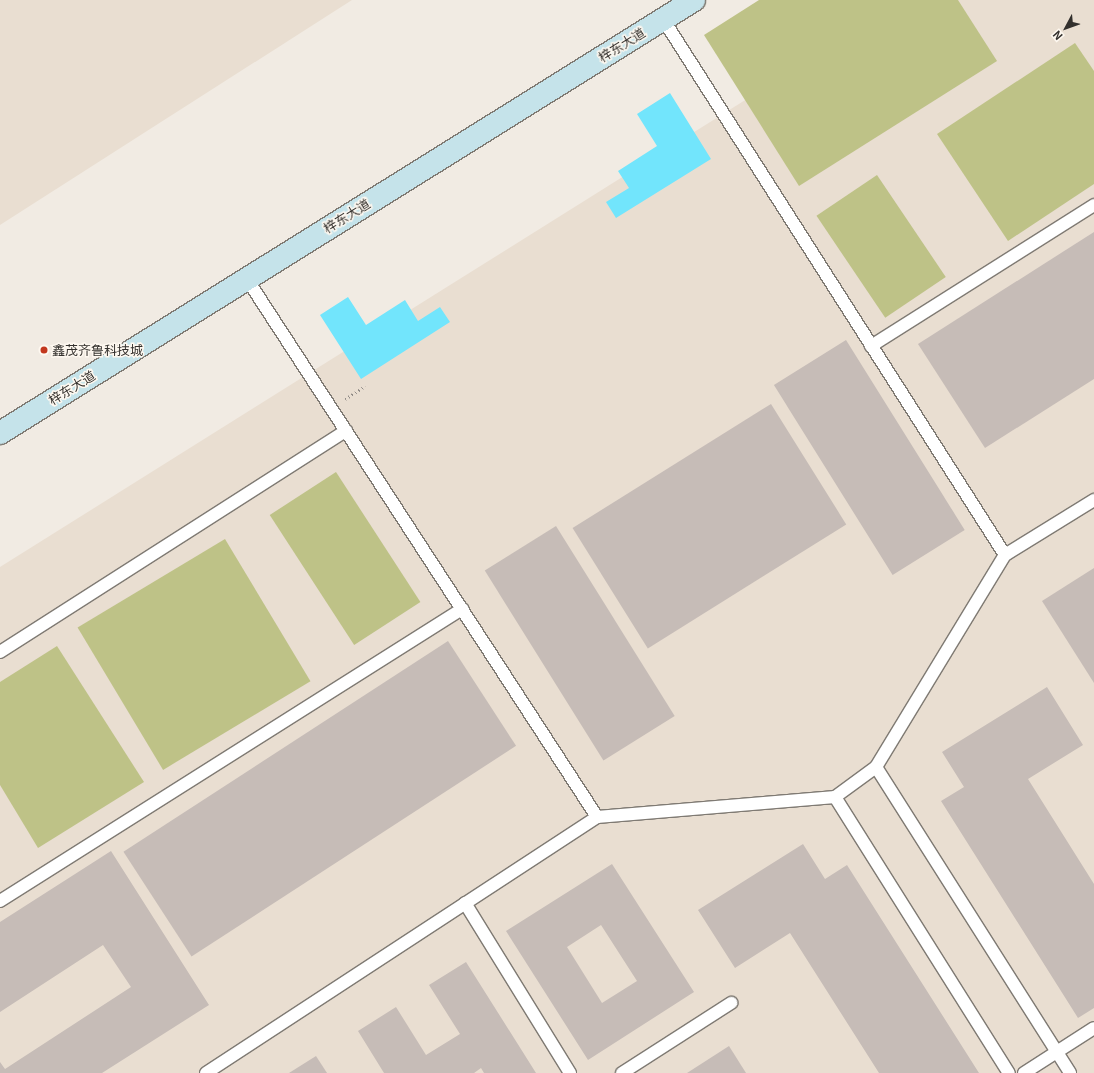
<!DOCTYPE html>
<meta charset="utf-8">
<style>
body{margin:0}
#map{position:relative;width:1094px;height:1073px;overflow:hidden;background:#f1ebe3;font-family:Georgia,"Noto Sans SC",serif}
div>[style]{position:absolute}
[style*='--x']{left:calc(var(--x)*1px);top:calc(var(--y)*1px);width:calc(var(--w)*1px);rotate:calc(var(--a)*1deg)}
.built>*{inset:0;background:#e9ded1}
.green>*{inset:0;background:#bec287;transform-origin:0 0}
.water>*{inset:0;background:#72e5fc}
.building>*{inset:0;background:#c6bcb7;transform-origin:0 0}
.path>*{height:2.5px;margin-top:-1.25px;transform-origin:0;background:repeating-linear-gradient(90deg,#918c87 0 1px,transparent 0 4px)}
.roads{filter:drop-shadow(1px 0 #7f7a73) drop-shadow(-1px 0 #7f7a73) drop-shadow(0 1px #7f7a73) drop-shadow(0 -1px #7f7a73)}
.service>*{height:12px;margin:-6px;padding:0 6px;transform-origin:6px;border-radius:6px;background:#fff}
.secondary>*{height:22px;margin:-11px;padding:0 11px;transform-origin:11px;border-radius:11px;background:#c5e3ea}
.dots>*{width:11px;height:11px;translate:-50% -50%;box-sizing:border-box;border:2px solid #fef8f0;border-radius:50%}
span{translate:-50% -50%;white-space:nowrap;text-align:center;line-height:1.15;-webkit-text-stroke:3px #fef8f0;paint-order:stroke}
.street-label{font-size:13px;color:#33302d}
.poi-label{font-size:13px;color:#33302d}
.left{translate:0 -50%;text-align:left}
.north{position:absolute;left:1046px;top:8px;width:40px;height:40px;-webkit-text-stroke:3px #fef8f0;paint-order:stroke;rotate:229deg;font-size:11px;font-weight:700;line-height:16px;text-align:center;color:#33302d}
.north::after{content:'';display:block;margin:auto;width:14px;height:18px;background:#33302d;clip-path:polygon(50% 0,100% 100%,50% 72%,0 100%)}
</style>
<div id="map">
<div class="built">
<div style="clip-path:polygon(0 0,352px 0,0 225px)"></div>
<div style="clip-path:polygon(905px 0,1094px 0,1094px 1073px,0 1073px,0 567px)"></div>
</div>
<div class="green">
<div style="clip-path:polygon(759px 0,958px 0,997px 61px,799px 186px,704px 35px)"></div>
<div style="clip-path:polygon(1075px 43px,1094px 71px,1094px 184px,1008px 241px,937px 134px)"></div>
<div style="left:877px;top:175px;width:123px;height:73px;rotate:56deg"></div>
<div style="left:336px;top:472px;width:155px;height:79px;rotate:57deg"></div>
<div style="left:225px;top:539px;width:166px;height:172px;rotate:59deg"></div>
<div style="clip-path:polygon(57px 646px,144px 782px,38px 848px,0 785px,0 682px)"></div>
</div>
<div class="water">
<div style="clip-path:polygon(670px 93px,711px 159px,616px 218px,606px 202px,629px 188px,618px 171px,657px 146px,637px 114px)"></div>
<div style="clip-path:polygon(348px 297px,366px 325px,405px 300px,418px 321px,440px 307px,450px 322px,361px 379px,320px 315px)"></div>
</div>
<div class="building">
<div style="clip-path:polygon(1094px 232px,1094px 379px,985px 448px,918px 344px)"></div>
<div style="left:846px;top:340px;width:224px;height:85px;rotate:58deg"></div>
<div style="left:771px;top:404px;width:142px;height:234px;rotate:58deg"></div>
<div style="left:556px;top:526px;width:224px;height:84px;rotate:58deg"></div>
<div style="clip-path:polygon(1094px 568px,1094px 683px,1042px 601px)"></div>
<div style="left:448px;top:641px;width:125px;height:387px;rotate:57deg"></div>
<div style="clip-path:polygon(1047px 687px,1083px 745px,1028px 779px,1094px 884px,1094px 1008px,1078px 1018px,941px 801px,964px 787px,942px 752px)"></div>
<div style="clip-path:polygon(803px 844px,825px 879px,847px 865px,979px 1073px,879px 1073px,790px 933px,735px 968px,698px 910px)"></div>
<div style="clip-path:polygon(111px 851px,209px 1005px,102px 1073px,0 1073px,0 1062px,5px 1069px,131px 987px,103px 945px,0 1012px,0 922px)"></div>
<div style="clip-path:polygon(evenodd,612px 864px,694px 992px,588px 1060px,506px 931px,612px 864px,601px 925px,637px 981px,602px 1003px,567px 947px,601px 925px)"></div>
<div style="clip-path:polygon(466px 962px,536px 1073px,484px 1073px,481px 1068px,474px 1073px,384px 1073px,358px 1031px,396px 1007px,426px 1055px,460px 1034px,429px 985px)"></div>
<div style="clip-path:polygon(729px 1046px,746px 1073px,687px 1073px)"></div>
<div style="clip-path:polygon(316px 1056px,327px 1073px,289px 1073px)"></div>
</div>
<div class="path">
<div style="--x:345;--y:399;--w:24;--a:-33"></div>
</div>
<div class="roads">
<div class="service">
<div style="--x:663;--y:19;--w:636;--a:57.46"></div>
<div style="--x:247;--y:279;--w:642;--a:56.95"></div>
<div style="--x:871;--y:346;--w:264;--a:-32.3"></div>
<div style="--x:0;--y:652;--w:411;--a:-32.6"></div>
<div style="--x:876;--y:767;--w:362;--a:57.6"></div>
<div style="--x:835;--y:797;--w:326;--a:57.8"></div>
<div style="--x:0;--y:901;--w:547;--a:-32.29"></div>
<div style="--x:465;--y:903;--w:200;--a:58.3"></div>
<div style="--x:206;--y:1073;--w:467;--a:-33.2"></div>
<div style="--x:597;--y:817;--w:239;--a:-4.8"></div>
<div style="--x:835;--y:797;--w:51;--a:-36.2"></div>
<div style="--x:876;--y:767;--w:248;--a:-58.7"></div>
<div style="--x:1005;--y:555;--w:105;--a:-31.7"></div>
<div style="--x:622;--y:1073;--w:130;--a:-32.7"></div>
<div style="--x:1024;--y:1073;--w:83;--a:-32.7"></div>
</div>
<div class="secondary">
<div style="--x:0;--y:433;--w:818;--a:-31.96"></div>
</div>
</div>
<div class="dots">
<div style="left:44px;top:350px;background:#c2371e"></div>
</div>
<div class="street-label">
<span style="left:622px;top:45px;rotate:-32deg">梓东大道</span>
<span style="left:347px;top:216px;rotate:-32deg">梓东大道</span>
<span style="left:72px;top:388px;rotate:-32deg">梓东大道</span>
</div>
<div class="poi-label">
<span class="left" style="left:52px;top:350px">鑫茂齐鲁科技城</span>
</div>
<div class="north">N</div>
</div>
